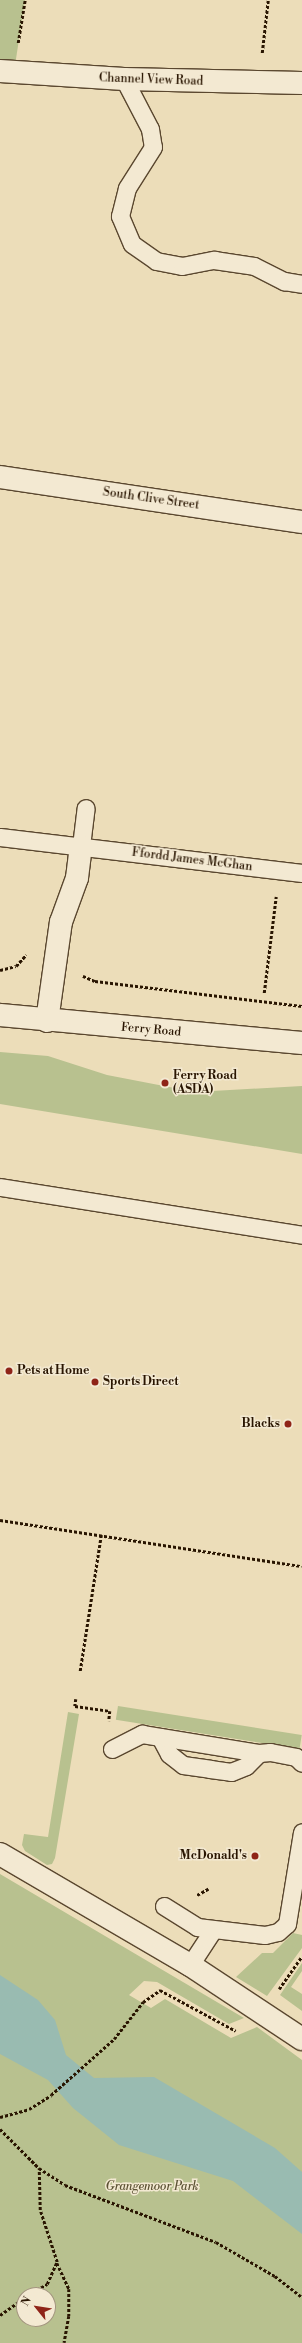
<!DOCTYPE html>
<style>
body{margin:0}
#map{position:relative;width:302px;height:2343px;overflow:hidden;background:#ecddb9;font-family:"Libre Bodoni",serif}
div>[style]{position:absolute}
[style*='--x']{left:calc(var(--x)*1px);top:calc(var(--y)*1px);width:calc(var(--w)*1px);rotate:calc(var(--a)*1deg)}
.green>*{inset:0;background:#b8c18f;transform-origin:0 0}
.water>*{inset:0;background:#99bbb1}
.path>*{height:2.5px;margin-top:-1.25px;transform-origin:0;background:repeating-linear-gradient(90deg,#291501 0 3px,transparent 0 5px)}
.roads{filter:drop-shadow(1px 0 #5a472f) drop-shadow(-1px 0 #5a472f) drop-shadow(0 1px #5a472f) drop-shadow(0 -1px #5a472f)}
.service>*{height:17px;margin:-8.5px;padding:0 8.5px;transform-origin:8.5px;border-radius:8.5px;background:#f3e9d2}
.minor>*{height:22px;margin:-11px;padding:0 11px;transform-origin:11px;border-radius:11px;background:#f3e9d2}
.dots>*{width:11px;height:11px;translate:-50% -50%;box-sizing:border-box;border:2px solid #f3e9d2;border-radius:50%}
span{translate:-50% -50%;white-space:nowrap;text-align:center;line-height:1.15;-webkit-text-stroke:3px #f3e9d2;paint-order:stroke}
.street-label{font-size:12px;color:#291501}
.poi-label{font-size:12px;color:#291501;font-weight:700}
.left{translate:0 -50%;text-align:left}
.right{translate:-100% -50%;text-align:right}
.park-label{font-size:12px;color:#5b5133;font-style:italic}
.north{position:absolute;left:16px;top:2287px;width:40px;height:40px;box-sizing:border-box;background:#f3e9d2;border:1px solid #a2947e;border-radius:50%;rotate:300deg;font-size:11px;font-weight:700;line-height:16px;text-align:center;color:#291501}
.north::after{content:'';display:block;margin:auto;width:14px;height:18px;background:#8f2418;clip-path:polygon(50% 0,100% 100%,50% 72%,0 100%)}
</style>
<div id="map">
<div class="green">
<div style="clip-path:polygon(0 0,25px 0,14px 72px,0 71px)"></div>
<div style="clip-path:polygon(0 1052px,48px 1056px,107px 1075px,195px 1092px,302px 1086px,302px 1154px,0 1104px)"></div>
<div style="left:118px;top:1706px;width:186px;height:14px;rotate:9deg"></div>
<div style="clip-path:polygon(68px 1712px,79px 1714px,55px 1858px,52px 1864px,47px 1865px,25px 1851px,22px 1845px,24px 1834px,48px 1837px)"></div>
<div style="clip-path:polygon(evenodd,0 1874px,244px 2018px,229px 2024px,157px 1982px,144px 1981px,129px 1995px,151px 2008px,165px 1999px,231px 2038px,257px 2027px,302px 2060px,302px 2343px,0 2343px,0 1874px,24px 2295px,48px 2295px,48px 2319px,24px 2319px,24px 2295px)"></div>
<div style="clip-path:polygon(293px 1933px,302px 1935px,302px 1948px,267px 1996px,236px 1977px,262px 1953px,273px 1953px)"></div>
<div style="clip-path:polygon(302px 1963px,302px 1971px,291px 1987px,302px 1994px,302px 2011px,280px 1995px)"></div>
</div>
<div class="water">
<div style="clip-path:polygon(0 1975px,38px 2000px,55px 2020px,66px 2055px,94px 2078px,154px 2077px,275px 2148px,302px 2172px,302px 2234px,233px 2181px,119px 2145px,73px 2108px,48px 2080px,0 2054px)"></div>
</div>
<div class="path">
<div style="--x:18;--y:43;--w:44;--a:-80.8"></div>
<div style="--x:262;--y:53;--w:53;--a:-83.5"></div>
<div style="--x:0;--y:970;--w:16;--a:-14"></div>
<div style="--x:16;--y:966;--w:15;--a:-48"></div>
<div style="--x:83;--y:976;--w:13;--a:23"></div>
<div style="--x:95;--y:981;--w:209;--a:6.9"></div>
<div style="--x:264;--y:993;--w:97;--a:-82.9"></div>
<div style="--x:0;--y:1520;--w:305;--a:8.7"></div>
<div style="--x:80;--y:1671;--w:138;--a:-81.2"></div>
<div style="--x:76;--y:1699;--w:7;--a:98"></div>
<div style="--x:75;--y:1706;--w:35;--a:8"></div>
<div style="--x:110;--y:1711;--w:10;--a:96"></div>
<div style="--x:197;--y:1895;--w:13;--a:-29"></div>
<div style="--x:279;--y:1989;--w:40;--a:-55.1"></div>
<div style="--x:0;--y:2117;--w:30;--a:-15"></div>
<div style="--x:29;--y:2109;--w:26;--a:-32"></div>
<div style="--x:51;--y:2095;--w:84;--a:-41.6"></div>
<div style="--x:114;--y:2039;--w:47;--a:-51.9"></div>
<div style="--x:143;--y:2002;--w:21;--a:-35"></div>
<div style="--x:160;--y:1990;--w:86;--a:28.3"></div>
<div style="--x:0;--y:2129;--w:55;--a:45"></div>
<div style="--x:39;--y:2168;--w:31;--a:33"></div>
<div style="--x:65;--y:2185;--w:161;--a:20.7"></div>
<div style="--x:216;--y:2242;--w:68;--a:30"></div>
<div style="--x:275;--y:2276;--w:34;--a:38"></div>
<div style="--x:57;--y:2263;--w:29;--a:65"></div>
<div style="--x:69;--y:2289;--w:27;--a:90"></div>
<div style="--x:69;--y:2316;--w:27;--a:100"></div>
<div style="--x:28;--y:2295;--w:22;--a:-30"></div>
<div style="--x:47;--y:2284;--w:24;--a:-66"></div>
<div style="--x:57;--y:2262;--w:55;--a:-108.1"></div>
<div style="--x:40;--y:2210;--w:42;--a:-91.4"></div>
<div style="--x:0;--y:2315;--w:29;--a:-35"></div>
</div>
<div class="roads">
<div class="service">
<div style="--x:124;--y:79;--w:56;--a:62.5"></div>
<div style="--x:150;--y:129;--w:18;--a:81"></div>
<div style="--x:153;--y:147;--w:49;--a:122.4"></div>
<div style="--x:127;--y:188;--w:29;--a:104"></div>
<div style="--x:120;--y:216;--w:30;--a:67"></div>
<div style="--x:132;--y:244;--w:29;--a:35"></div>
<div style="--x:156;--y:261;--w:26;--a:11"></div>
<div style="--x:182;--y:266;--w:33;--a:-11"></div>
<div style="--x:214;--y:260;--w:40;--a:8.5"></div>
<div style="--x:254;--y:266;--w:34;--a:27"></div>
<div style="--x:284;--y:281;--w:18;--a:9"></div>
<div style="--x:0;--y:837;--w:304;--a:6.8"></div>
<div style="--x:81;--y:846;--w:38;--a:-83"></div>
<div style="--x:0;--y:1187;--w:306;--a:9"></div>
<div style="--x:160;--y:1737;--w:19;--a:62"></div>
<div style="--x:169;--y:1754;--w:18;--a:38"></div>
<div style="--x:183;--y:1765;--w:27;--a:8"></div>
<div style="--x:210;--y:1769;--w:21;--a:8"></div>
<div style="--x:231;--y:1772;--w:16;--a:-22"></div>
<div style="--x:246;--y:1766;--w:18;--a:-45"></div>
<div style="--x:112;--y:1749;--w:34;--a:-27"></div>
<div style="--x:142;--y:1734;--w:119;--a:9.2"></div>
<div style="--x:259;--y:1753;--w:11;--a:-5"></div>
<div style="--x:270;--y:1752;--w:26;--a:11"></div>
<div style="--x:296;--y:1757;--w:8;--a:45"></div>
<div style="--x:164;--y:1906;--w:39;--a:32"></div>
<div style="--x:197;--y:1927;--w:68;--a:6.7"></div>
<div style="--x:265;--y:1935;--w:13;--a:-13"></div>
<div style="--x:278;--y:1932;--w:12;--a:-42"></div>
<div style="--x:287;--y:1924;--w:93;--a:-80.7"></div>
<div style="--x:190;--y:1965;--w:42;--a:-56.7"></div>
</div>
<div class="minor">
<div style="--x:0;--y:71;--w:124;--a:3.7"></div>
<div style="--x:124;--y:79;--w:178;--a:1.3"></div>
<div style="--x:0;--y:477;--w:305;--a:8.5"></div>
<div style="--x:0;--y:1015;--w:303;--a:5.3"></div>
<div style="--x:47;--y:1021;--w:100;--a:-82"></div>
<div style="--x:61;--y:922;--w:47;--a:-70"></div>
<div style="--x:77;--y:878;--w:32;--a:-83"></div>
<div style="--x:0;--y:1854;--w:220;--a:30.3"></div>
<div style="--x:190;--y:1965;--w:134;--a:33.5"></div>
</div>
</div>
<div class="dots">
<div style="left:165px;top:1083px;background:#8f2418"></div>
<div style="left:9px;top:1371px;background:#8f2418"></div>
<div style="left:95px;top:1382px;background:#8f2418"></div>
<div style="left:288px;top:1424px;background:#8f2418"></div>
<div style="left:255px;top:1856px;background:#8f2418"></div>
</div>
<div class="street-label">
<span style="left:151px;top:80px;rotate:2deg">Channel View Road</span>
<span style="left:151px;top:499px;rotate:8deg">South Clive Street</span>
<span style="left:192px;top:860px;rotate:7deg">Ffordd James McGhan</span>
<span style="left:151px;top:1030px;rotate:5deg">Ferry Road</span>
</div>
<div class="poi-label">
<span class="left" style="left:173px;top:1083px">Ferry Road<br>(ASDA)</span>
<span class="left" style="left:17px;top:1371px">Pets at Home</span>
<span class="left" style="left:103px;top:1382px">Sports Direct</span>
<span class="right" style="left:280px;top:1424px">Blacks</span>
<span class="right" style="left:247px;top:1856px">McDonald's</span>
</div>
<div class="park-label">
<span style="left:152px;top:2187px">Grangemoor Park</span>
</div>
<div class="north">N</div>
</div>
